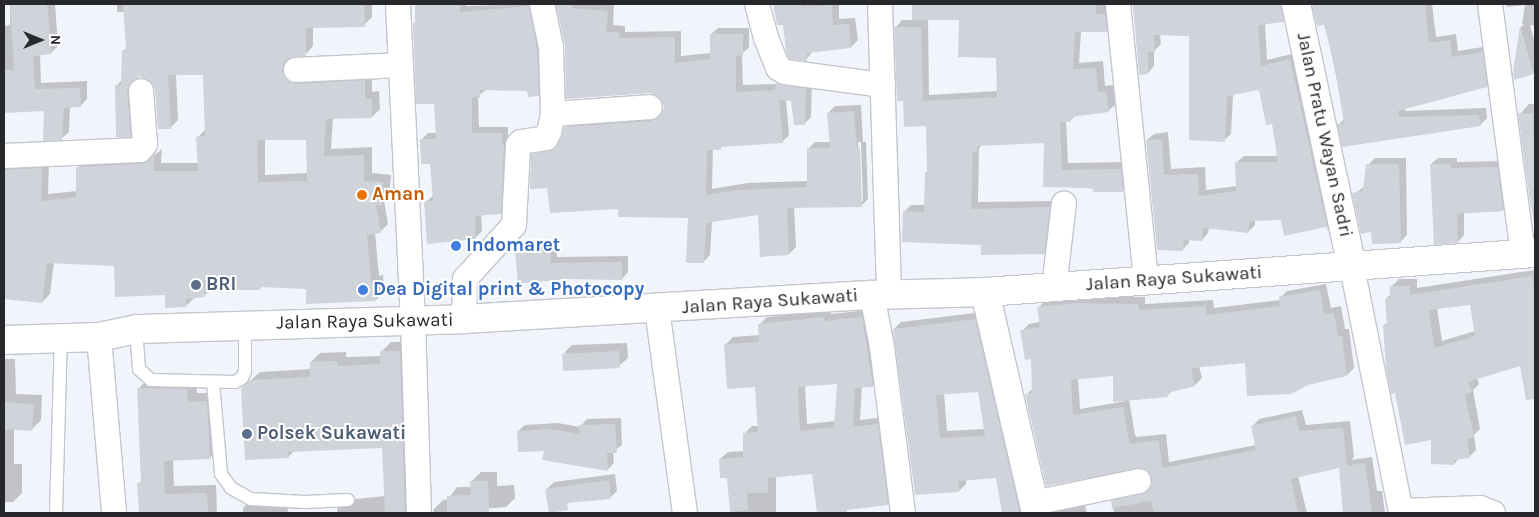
<!DOCTYPE html>
<style>
body{margin:0}
#map{position:relative;width:1539px;height:517px;overflow:hidden;background:#f2f4fb;font-family:Karla,sans-serif}
div>[style]{position:absolute}
[style*='--x']{left:calc(var(--x)*1px);top:calc(var(--y)*1px);width:calc(var(--w)*1px);rotate:calc(var(--a)*1deg)}
.shadow>*{inset:0;background:#0003}
.building>*{inset:0;background:#d1d3da;transform-origin:0 0}
.roads{filter:drop-shadow(1px 0 #c4c6ce) drop-shadow(-1px 0 #c4c6ce) drop-shadow(0 1px #c4c6ce) drop-shadow(0 -1px #c4c6ce)}
.lane>*{height:12px;margin:-6px;padding:0 6px;transform-origin:6px;border-radius:6px;background:#fff}
.street>*{height:24px;margin:-12px;padding:0 12px;transform-origin:12px;border-radius:12px;background:#fff}
.secondary>*{height:28px;margin:-14px;padding:0 14px;transform-origin:14px;border-radius:14px;background:#fff}
.highway>*{height:28px;margin:-14px;padding:0 14px;transform-origin:14px;border-radius:14px;background:#fff}
.dots>*{width:14px;height:14px;translate:-50% -50%;box-sizing:border-box;border:2px solid #fff;border-radius:50%}
span{translate:-50% -50%;white-space:nowrap;text-align:center;line-height:1.15;-webkit-text-stroke:4px #fff;paint-order:stroke}
.street-label{font-size:19px;color:#27282b}
.food-label{font-size:19px;color:#c56008;font-weight:700}
.left{translate:0 -50%;text-align:left}
.shop-label{font-size:19px;color:#366cbe;font-weight:700}
.service-label{font-size:19px;color:#4e5e75;font-weight:700}
.frame{position:absolute;inset:0;border:5px solid #27282b;pointer-events:none}
.north{position:absolute;left:15px;top:15px;width:50px;height:50px;-webkit-text-stroke:4px #fff;paint-order:stroke;rotate:90deg;font-size:14px;font-weight:700;line-height:20px;text-align:center;color:#27282b}
.north::after{content:'';display:block;margin:auto;width:18px;height:22px;background:#27282b;clip-path:polygon(50% 0,100% 100%,50% 72%,0 100%)}
</style>
<div id="map">
<div class="shadow">
<div style="clip-path:polygon(10px 4px,55px 4px,58px 46px,51px 53px,40px 54px,41px 83px,87px 81px,87px 99px,80px 106px,70px 106px,69px 132px,62px 138px,45px 110px,4px 111px,4px 26px,10px 25px)"></div>
<div style="clip-path:polygon(evenodd,117px 4px,372px 4px,372px 17px,364px 25px,313px 27px,313px 46px,305px 55px,291px 57px,290px 61px,372px 73px,372px 92px,379px 91px,380px 109px,372px 117px,333px 118px,331px 149px,372px 147px,372px 173px,391px 175px,389px 196px,384px 201px,388px 224px,380px 232px,375px 233px,379px 276px,383px 275px,384px 292px,376px 300px,307px 288px,262px 286px,260px 289px,236px 277px,212px 278px,212px 288px,204px 296px,194px 298px,186px 306px,115px 265px,54px 262px,50px 294px,42px 302px,4px 298px,4px 158px,49px 161px,48px 194px,77px 191px,78px 167px,86px 159px,150px 156px,156px 154px,162px 149px,161px 163px,199px 163px,198px 137px,206px 129px,204px 74px,176px 74px,178px 120px,170px 128px,153px 82px,141px 76px,138px 77px,135px 83px,138px 127px,130px 135px,116px 86px,122px 80px,124px 51px,127px 47px,124px 12px,117px 12px,117px 4px,307px 138px,308px 173px,265px 175px,265px 139px,307px 138px)"></div>
<div style="clip-path:polygon(416px 4px,466px 4px,466px 6px,536px 4px,545px 88px,538px 95px,529px 90px,487px 89px,478px 96px,479px 127px,508px 127px,508px 138px,511px 138px,507px 206px,500px 213px,481px 214px,482px 231px,475px 238px,426px 202px,434px 195px,432px 163px,421px 140px,428px 133px,437px 133px,436px 102px,418px 103px)"></div>
<div style="clip-path:polygon(evenodd,557px 4px,614px 4px,613px 25px,625px 26px,625px 32px,681px 31px,681px 56px,712px 53px,711px 34px,718px 28px,749px 28px,749px 47px,742px 54px,743px 85px,776px 84px,784px 76px,812px 82px,811px 117px,804px 124px,792px 99px,786px 99px,789px 135px,782px 142px,723px 145px,720px 148px,713px 149px,712px 189px,747px 183px,809px 181px,809px 148px,815px 142px,831px 142px,828px 113px,835px 106px,861px 105px,863px 142px,866px 142px,868px 199px,861px 206px,794px 207px,796px 247px,789px 254px,759px 214px,712px 221px,710px 255px,703px 262px,689px 217px,619px 207px,549px 187px,533px 155px,539px 148px,560px 143px,565px 128px,572px 121px,659px 114px,664px 111px,665px 106px,662px 98px,566px 46px,557px 4px,858px 142px,861px 142px,863px 201px,860px 201px,858px 142px)"></div>
<div style="clip-path:polygon(774px 4px,839px 4px,839px 19px,855px 18px,858px 40px,851px 47px,813px 51px,806px 60px,784px 23px,775px 13px)"></div>
<div style="clip-path:polygon(evenodd,913px 4px,1112px 4px,1113px 24px,1106px 31px,1081px 31px,1079px 63px,1103px 61px,1105px 86px,1113px 85px,1115px 105px,1108px 111px,1076px 115px,1071px 120px,1066px 120px,1068px 163px,1127px 162px,1129px 184px,1123px 191px,1045px 185px,1045px 142px,983px 144px,979px 148px,978px 202px,1056px 201px,1050px 246px,1044px 253px,982px 243px,904px 212px,911px 205px,925px 205px,928px 171px,927px 125px,904px 100px,896px 27px,902px 20px,913px 20px,913px 4px,928px 19px,960px 19px,997px 56px,998px 91px,929px 95px,928px 19px)"></div>
<div style="clip-path:polygon(1133px 4px,1289px 4px,1290px 14px,1283px 20px,1265px 23px,1267px 60px,1296px 53px,1335px 227px,1330px 232px,1327px 226px,1282px 219px,1255px 220px,1255px 225px,1248px 232px,1209px 228px,1208px 233px,1202px 240px,1189px 239px,1189px 243px,1182px 250px,1147px 140px,1154px 134px,1168px 132px,1171px 169px,1205px 167px,1206px 190px,1237px 186px,1237px 162px,1244px 156px,1278px 156px,1273px 123px,1260px 89px,1233px 94px,1231px 134px,1224px 140px,1190px 35px,1160px 34px,1161px 44px,1154px 51px,1154px 66px,1148px 73px,1140px 74px)"></div>
<div style="clip-path:polygon(1313px 4px,1432px 4px,1436px 37px,1456px 34px,1458px 51px,1489px 46px,1493px 79px,1486px 86px,1405px 108px,1405px 111px,1486px 108px,1487px 118px,1480px 125px,1339px 124px,1345px 118px,1325px 23px,1318px 25px)"></div>
<div style="clip-path:polygon(1507px 4px,1535px 4px,1535px 26px,1530px 25px,1535px 43px,1535px 71px,1533px 73px,1514px 72px,1521px 27px,1524px 24px,1522px 24px,1525px 5px,1507px 7px)"></div>
<div style="clip-path:polygon(1529px 104px,1535px 104px,1535px 232px,1520px 114px)"></div>
<div style="clip-path:polygon(1375px 158px,1406px 158px,1407px 235px,1400px 242px,1354px 194px,1365px 186px,1368px 165px)"></div>
<div style="clip-path:polygon(1438px 158px,1457px 158px,1457px 162px,1504px 161px,1509px 203px,1503px 210px,1464px 212px,1464px 235px,1458px 242px,1431px 164px)"></div>
<div style="clip-path:polygon(556px 243px,557px 257px,628px 256px,628px 272px,622px 279px,567px 278px,516px 253px,522px 246px)"></div>
<div style="clip-path:polygon(evenodd,1535px 270px,1535px 395px,1526px 397px,1521px 365px,1477px 378px,1479px 384px,1473px 390px,1480px 429px,1474px 435px,1476px 450px,1469px 457px,1459px 458px,1454px 464px,1433px 438px,1384px 325px,1388px 322px,1386px 299px,1391px 294px,1391px 287px,1399px 279px,1417px 279px,1417px 288px,1535px 270px,1471px 304px,1475px 331px,1442px 341px,1437px 308px,1471px 304px)"></div>
<div style="clip-path:polygon(evenodd,1326px 284px,1331px 308px,1341px 306px,1345px 329px,1349px 329px,1354px 368px,1347px 375px,1247px 362px,1199px 366px,1202px 378px,1195px 385px,1172px 391px,1168px 395px,1129px 399px,1135px 435px,1137px 437px,1166px 434px,1169px 462px,1256px 445px,1252px 427px,1259px 419px,1302px 410px,1306px 425px,1350px 421px,1354px 457px,1351px 460px,1372px 457px,1377px 491px,1382px 491px,1385px 513px,1344px 513px,1340px 466px,1298px 476px,1307px 513px,1114px 513px,1112px 501px,1119px 494px,1153px 486px,1154px 478px,1150px 470px,1137px 466px,1026px 395px,1033px 388px,1032px 358px,1022px 331px,1029px 324px,1040px 322px,1039px 307px,1046px 300px,1083px 296px,1145px 297px,1145px 304px,1213px 300px,1214px 308px,1280px 300px,1280px 298px,1287px 291px,1326px 284px,1114px 375px,1126px 401px,1080px 409px,1078px 378px,1114px 375px)"></div>
<div style="clip-path:polygon(evenodd,831px 310px,831px 314px,869px 310px,880px 378px,873px 386px,862px 386px,860px 420px,885px 417px,895px 496px,888px 504px,814px 473px,776px 476px,776px 513px,731px 513px,728px 476px,720px 459px,728px 452px,745px 451px,744px 434px,752px 426px,758px 426px,756px 386px,725px 345px,733px 337px,760px 335px,759px 325px,767px 317px,831px 310px,838px 382px,836px 421px,807px 424px,805px 385px,838px 382px)"></div>
<div style="clip-path:polygon(evenodd,983px 312px,1028px 513px,1003px 513px,997px 477px,966px 479px,966px 484px,959px 491px,894px 329px,901px 322px,983px 312px,979px 391px,985px 429px,947px 431px,944px 393px,979px 391px)"></div>
<div style="clip-path:polygon(391px 342px,409px 342px,420px 513px,337px 513px,337px 509px,346px 500px,385px 496px,383px 446px,295px 450px,288px 457px,242px 388px,260px 372px,311px 369px,311px 362px,320px 353px,346px 352px,346px 357px,382px 356px,382px 351px)"></div>
<div style="clip-path:polygon(627px 343px,628px 358px,619px 366px,564px 353px,572px 345px)"></div>
<div style="clip-path:polygon(4px 359px,15px 359px,16px 394px,42px 395px,41px 420px,32px 429px,14px 428px,14px 464px,22px 464px,22px 493px,13px 502px,4px 502px)"></div>
<div style="clip-path:polygon(148px 379px,196px 380px,197px 393px,215px 393px,219px 448px,210px 458px,173px 459px,174px 486px,216px 485px,217px 513px,140px 513px,138px 484px,142px 480px,138px 389px)"></div>
<div style="clip-path:polygon(621px 418px,622px 445px,613px 452px,614px 463px,608px 469px,545px 450px,518px 431px,525px 425px,558px 423px,580px 427px,587px 419px)"></div>
<div style="clip-path:polygon(481px 472px,497px 472px,497px 486px,514px 485px,515px 498px,506px 507px,482px 509px,482px 513px,433px 513px,434px 509px,443px 500px,448px 499px,457px 487px,472px 487px,471px 482px)"></div>
<div style="clip-path:polygon(615px 474px,617px 491px,610px 498px,547px 489px,554px 482px)"></div>
<div style="clip-path:polygon(252px 499px,287px 500px,288px 513px,243px 513px,243px 508px)"></div>
<div style="clip-path:polygon(1084px 502px,1087px 513px,1055px 513px,1062px 506px)"></div>
</div>
<div class="building">
<div style="clip-path:polygon(10px 4px,47px 4px,52px 54px,33px 56px,35px 89px,80px 88px,81px 107px,64px 108px,62px 140px,43px 141px,44px 111px,4px 113px,4px 70px,14px 70px)"></div>
<div style="clip-path:polygon(evenodd,123px 4px,364px 4px,365px 27px,306px 28px,306px 56px,288px 59px,284px 64px,282px 71px,285px 78px,296px 84px,365px 80px,365px 99px,372px 99px,372px 118px,326px 119px,324px 156px,364px 155px,364px 181px,383px 182px,382px 205px,376px 205px,381px 233px,367px 235px,371px 283px,376px 283px,376px 301px,306px 304px,306px 289px,260px 287px,260px 290px,236px 290px,235px 278px,204px 280px,205px 297px,186px 299px,186px 307px,165px 308px,165px 295px,115px 297px,114px 266px,47px 263px,42px 303px,4px 299px,4px 170px,42px 168px,41px 201px,76px 197px,76px 167px,141px 164px,146px 162px,154px 154px,154px 171px,198px 171px,196px 137px,205px 136px,203px 75px,168px 75px,171px 129px,158px 129px,155px 90px,152px 83px,140px 77px,133px 80px,127px 92px,131px 137px,116px 137px,115px 85px,121px 85px,122px 50px,126px 50px,123px 4px,257px 140px,306px 140px,307px 181px,258px 182px,257px 140px)"></div>
<div style="clip-path:polygon(415px 4px,460px 4px,460px 12px,529px 6px,537px 49px,539px 96px,528px 97px,527px 91px,480px 90px,480px 98px,472px 97px,472px 133px,502px 133px,502px 144px,504px 144px,501px 214px,475px 216px,476px 239px,427px 244px,424px 201px,433px 201px,430px 164px,421px 164px,420px 139px,436px 139px,434px 104px,416px 104px,413px 23px,415px 23px)"></div>
<div style="clip-path:polygon(571px 4px,572px 8px,608px 11px,606px 32px,619px 32px,619px 38px,675px 37px,675px 63px,710px 59px,710px 34px,743px 34px,743px 56px,736px 56px,736px 92px,775px 90px,776px 82px,806px 89px,805px 125px,794px 125px,791px 101px,779px 100px,783px 143px,721px 147px,721px 150px,707px 150px,706px 195px,739px 190px,807px 187px,807px 148px,830px 148px,827px 113px,854px 111px,857px 148px,860px 148px,862px 207px,787px 208px,789px 255px,760px 257px,758px 215px,706px 223px,704px 263px,686px 263px,688px 218px,618px 217px,618px 209px,550px 213px,547px 188px,530px 189px,531px 154px,554px 149px,561px 138px,564px 127px,651px 121px,662px 113px,664px 106px,661px 99px,650px 93px,566px 99px,565px 46px,556px 5px)"></div>
<div style="clip-path:polygon(773px 4px,801px 4px,802px 7px,832px 5px,833px 25px,849px 24px,851px 48px,807px 53px,807px 61px,789px 59px,786px 51px,783px 25px,777px 25px)"></div>
<div style="clip-path:polygon(912px 4px,1096px 4px,1096px 14px,1105px 14px,1107px 32px,1075px 32px,1073px 69px,1096px 68px,1098px 92px,1106px 91px,1109px 112px,1071px 117px,1071px 122px,1060px 122px,1062px 170px,1121px 169px,1123px 192px,1093px 192px,1093px 188px,1043px 187px,1044px 143px,977px 146px,977px 152px,973px 152px,971px 209px,1050px 207px,1044px 254px,981px 255px,981px 245px,902px 242px,903px 211px,924px 212px,925px 172px,927px 172px,926px 126px,904px 127px,903px 101px,897px 101px,894px 27px,921px 27px,923px 101px,997px 97px,996px 58px,958px 57px,959px 20px,912px 20px)"></div>
<div style="clip-path:polygon(1133px 4px,1281px 4px,1284px 22px,1258px 25px,1261px 66px,1290px 59px,1329px 235px,1326px 227px,1284px 236px,1281px 220px,1250px 221px,1248px 233px,1203px 228px,1202px 241px,1184px 240px,1183px 251px,1157px 250px,1146px 140px,1162px 139px,1164px 175px,1198px 174px,1199px 196px,1236px 191px,1235px 162px,1278px 162px,1272px 124px,1266px 125px,1259px 90px,1227px 96px,1225px 142px,1189px 140px,1189px 36px,1154px 35px,1155px 52px,1148px 52px,1148px 74px,1139px 75px)"></div>
<div style="clip-path:polygon(1323px 4px,1425px 4px,1429px 43px,1450px 40px,1452px 57px,1483px 52px,1487px 87px,1398px 111px,1399px 117px,1479px 115px,1481px 126px,1342px 147px,1337px 124px,1344px 123px,1334px 63px,1324px 25px,1317px 26px,1312px 6px)"></div>
<div style="clip-path:polygon(1520px 26px,1534px 74px,1514px 80px,1513px 72px)"></div>
<div style="clip-path:polygon(1518px 113px,1533px 113px,1535px 209px,1531px 209px)"></div>
<div style="clip-path:polygon(1366px 164px,1399px 164px,1401px 243px,1372px 244px,1371px 232px,1361px 234px,1352px 193px,1363px 191px)"></div>
<div style="clip-path:polygon(1430px 164px,1451px 164px,1451px 168px,1498px 167px,1503px 211px,1457px 214px,1458px 243px,1434px 245px)"></div>
<div style="clip-path:polygon(550px 249px,551px 263px,622px 262px,622px 280px,567px 279px,518px 284px,515px 252px)"></div>
<div style="clip-path:polygon(evenodd,1532px 276px,1535px 296px,1535px 399px,1526px 400px,1520px 366px,1468px 382px,1472px 392px,1465px 395px,1474px 437px,1467px 439px,1470px 458px,1454px 460px,1454px 465px,1431px 464px,1431px 440px,1405px 445px,1395px 393px,1391px 394px,1386px 368px,1383px 325px,1387px 325px,1385px 299px,1390px 298px,1390px 286px,1410px 286px,1410px 295px,1532px 276px,1470px 305px,1475px 336px,1434px 348px,1429px 310px,1470px 305px)"></div>
<div style="clip-path:polygon(1320px 290px,1324px 314px,1334px 313px,1338px 336px,1342px 336px,1347px 376px,1308px 385px,1291px 394px,1247px 396px,1245px 363px,1191px 368px,1195px 386px,1168px 393px,1168px 397px,1113px 402px,1113px 376px,1071px 380px,1073px 415px,1123px 407px,1129px 442px,1130px 444px,1159px 440px,1162px 468px,1256px 450px,1251px 426px,1296px 416px,1299px 431px,1343px 428px,1347px 466px,1344px 466px,1365px 463px,1372px 513px,1343px 513px,1339px 468px,1291px 479px,1298px 513px,1154px 513px,1151px 501px,1112px 508px,1111px 501px,1148px 491px,1152px 485px,1152px 478px,1149px 472px,1143px 468px,1046px 486px,1025px 394px,1032px 393px,1031px 359px,1025px 360px,1020px 330px,1040px 327px,1037px 307px,1075px 303px,1138px 304px,1139px 310px,1206px 306px,1207px 315px,1280px 306px,1279px 297px)"></div>
<div style="clip-path:polygon(evenodd,824px 317px,824px 321px,862px 317px,873px 387px,855px 388px,853px 427px,878px 424px,888px 505px,847px 510px,847px 513px,817px 513px,812px 474px,768px 478px,768px 493px,747px 493px,748px 510px,730px 512px,727px 478px,720px 478px,719px 459px,743px 457px,743px 433px,758px 432px,755px 387px,727px 389px,724px 344px,759px 342px,758px 324px,824px 317px,837px 384px,834px 427px,800px 431px,798px 387px,837px 384px)"></div>
<div style="clip-path:polygon(evenodd,975px 319px,1018px 504px,1019px 513px,1002px 513px,996px 478px,958px 481px,959px 492px,915px 495px,893px 329px,975px 319px,978px 392px,985px 436px,940px 438px,936px 395px,978px 392px)"></div>
<div style="clip-path:polygon(380px 351px,400px 351px,405px 513px,385px 513px,382px 448px,288px 452px,289px 458px,245px 460px,241px 388px,250px 380px,310px 377px,310px 362px,337px 361px,338px 366px,380px 364px)"></div>
<div style="left:619px;top:351px;width:17px;height:57px;rotate:87deg"></div>
<div style="clip-path:polygon(137px 388px,187px 389px,188px 402px,207px 401px,210px 459px,164px 461px,165px 494px,207px 493px,208px 513px,139px 513px,137px 483px,141px 483px)"></div>
<div style="left:4px;top:402px;width:30px;height:27px;rotate:4deg"></div>
<div style="clip-path:polygon(615px 424px,617px 453px,607px 453px,608px 471px,542px 460px,544px 451px,518px 452px,517px 431px,551px 429px,579px 434px,579px 425px)"></div>
<div style="clip-path:polygon(609px 480px,611px 499px,567px 503px,568px 510px,549px 513px,545px 489px)"></div>
<div style="clip-path:polygon(470px 481px,488px 481px,489px 513px,447px 513px,447px 496px,471px 495px)"></div>
</div>
<div class="roads">
<div class="lane">
<div style="--x:136;--y:329;--w:40;--a:85.7"></div>
<div style="--x:139;--y:369;--w:16;--a:43"></div>
<div style="--x:151;--y:380;--w:84;--a:1.4"></div>
<div style="--x:235;--y:382;--w:8;--a:-30"></div>
<div style="--x:242;--y:378;--w:8;--a:-67"></div>
<div style="--x:245;--y:371;--w:47;--a:-90"></div>
<div style="--x:213;--y:382;--w:92;--a:85"></div>
<div style="--x:221;--y:474;--w:17;--a:54"></div>
<div style="--x:231;--y:488;--w:23;--a:29"></div>
<div style="--x:251;--y:499;--w:54;--a:3.2"></div>
<div style="--x:305;--y:502;--w:43;--a:-2.7"></div>
<div style="--x:56;--y:513;--w:175;--a:-88.4"></div>
</div>
<div class="street">
<div style="--x:398;--y:4;--w:317;--a:87.3"></div>
<div style="--x:413;--y:321;--w:192;--a:88.2"></div>
<div style="--x:757;--y:4;--w:35;--a:75"></div>
<div style="--x:766;--y:38;--w:32;--a:68"></div>
<div style="--x:778;--y:68;--w:8;--a:30"></div>
<div style="--x:785;--y:72;--w:99;--a:7.6"></div>
<div style="--x:880;--y:4;--w:291;--a:88.2"></div>
<div style="--x:1118;--y:4;--w:279;--a:84.2"></div>
<div style="--x:1490;--y:4;--w:252;--a:82.5"></div>
<div style="--x:296;--y:70;--w:105;--a:-2.7"></div>
<div style="--x:553;--y:114;--w:97;--a:-4.1"></div>
<div style="--x:4;--y:156;--w:136;--a:-2.5"></div>
<div style="--x:140;--y:150;--w:8;--a:-50"></div>
<div style="--x:145;--y:144;--w:53;--a:-94.3"></div>
<div style="--x:1352;--y:267;--w:251;--a:78.7"></div>
<div style="--x:1057;--y:287;--w:16;--a:-94"></div>
<div style="--x:1056;--y:271;--w:68;--a:-83.3"></div>
<div style="--x:872;--y:295;--w:53;--a:79.1"></div>
<div style="--x:882;--y:347;--w:167;--a:82.8"></div>
<div style="--x:657;--y:309;--w:206;--a:82.2"></div>
<div style="--x:464;--y:319;--w:40;--a:-88.6"></div>
<div style="--x:465;--y:279;--w:73;--a:-47.8"></div>
<div style="--x:514;--y:225;--w:80;--a:-87.1"></div>
<div style="--x:518;--y:145;--w:4;--a:-45"></div>
<div style="--x:521;--y:142;--w:25;--a:-9"></div>
<div style="--x:546;--y:138;--w:7;--a:-63"></div>
<div style="--x:549;--y:132;--w:18;--a:-77"></div>
<div style="--x:553;--y:114;--w:67;--a:-91.7"></div>
<div style="--x:551;--y:47;--w:44;--a:-101.8"></div>
<div style="--x:99;--y:337;--w:177;--a:85.1"></div>
<div style="--x:1033;--y:503;--w:108;--a:-11.7"></div>
<div style="--x:1401;--y:511;--w:79;--a:-2.2"></div>
<div style="--x:1480;--y:508;--w:14;--a:21"></div>
</div>
<div class="secondary">
<div style="--x:1296;--y:4;--w:269;--a:78"></div>
<div style="--x:985;--y:292;--w:227;--a:77"></div>
</div>
<div class="highway">
<div style="--x:4;--y:340;--w:95;--a:-1.8"></div>
<div style="--x:99;--y:337;--w:38;--a:-12"></div>
<div style="--x:136;--y:329;--w:328;--a:-1.7"></div>
<div style="--x:464;--y:319;--w:409;--a:-3.4"></div>
<div style="--x:872;--y:295;--w:113;--a:-1.5"></div>
<div style="--x:985;--y:292;--w:551;--a:-4.06"></div>
</div>
</div>
<div class="dots">
<div style="left:362px;top:195px;background:#e8710a"></div>
<div style="left:456px;top:246px;background:#3f7fe0"></div>
<div style="left:196px;top:285px;background:#5c6f8a"></div>
<div style="left:363px;top:290px;background:#3f7fe0"></div>
<div style="left:247px;top:434px;background:#5c6f8a"></div>
</div>
<div class="street-label">
<span style="left:1324px;top:135px;rotate:78deg">Jalan Pratu Wayan Sadri</span>
<span style="left:1174px;top:279px;rotate:-4deg">Jalan Raya Sukawati</span>
<span style="left:770px;top:302px;rotate:-4deg">Jalan Raya Sukawati</span>
<span style="left:365px;top:322px;rotate:-1deg">Jalan Raya Sukawati</span>
</div>
<div class="food-label">
<span class="left" style="left:372px;top:195px">Aman</span>
</div>
<div class="shop-label">
<span class="left" style="left:466px;top:246px">Indomaret</span>
<span class="left" style="left:373px;top:290px">Dea Digital print &amp; Photocopy</span>
</div>
<div class="service-label">
<span class="left" style="left:206px;top:285px">BRI</span>
<span class="left" style="left:257px;top:434px">Polsek Sukawati</span>
</div>
<div class="frame"></div>
<div class="north">N</div>
</div>
